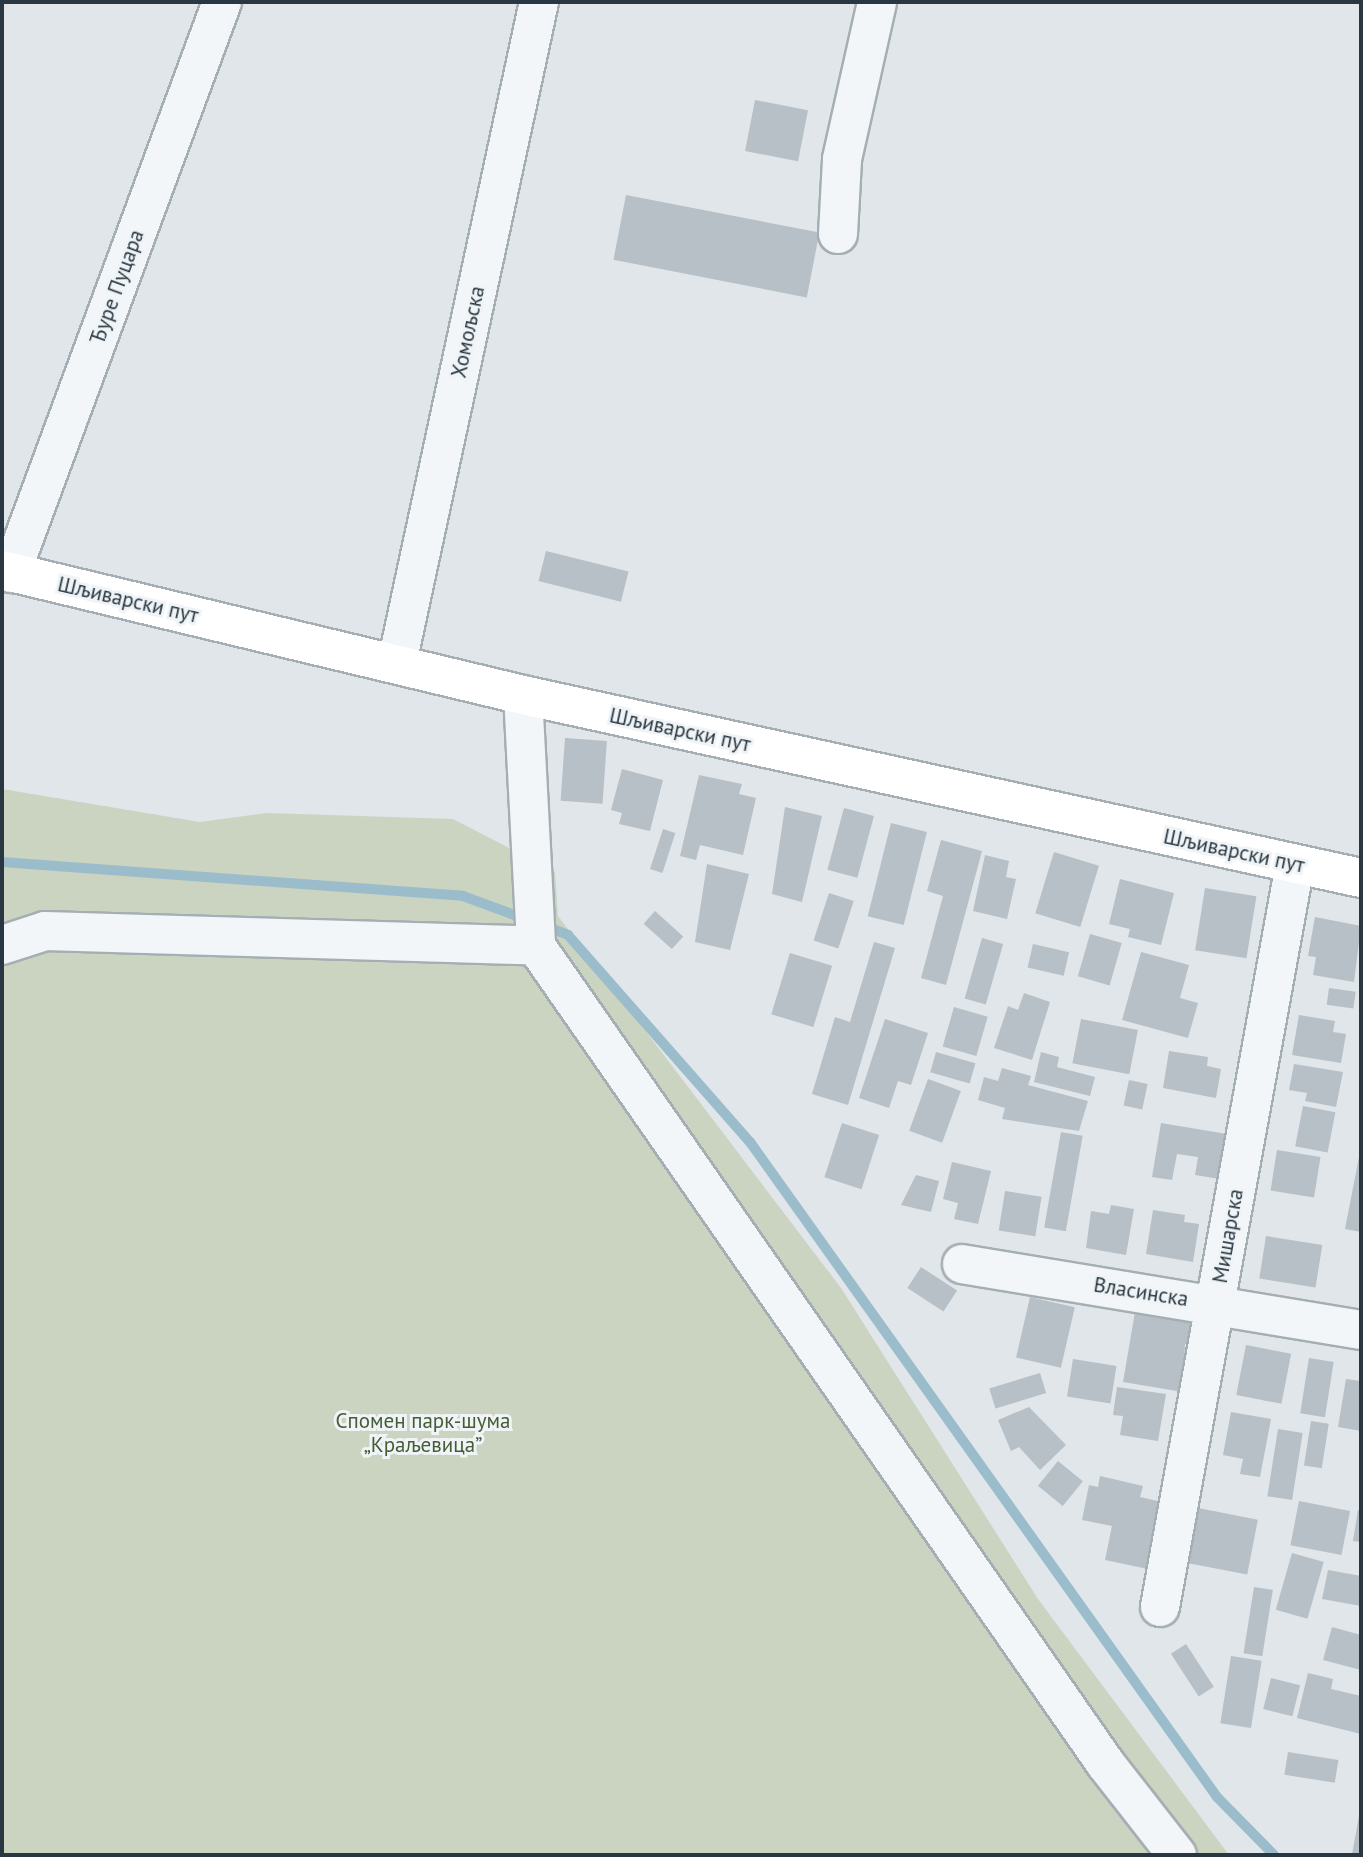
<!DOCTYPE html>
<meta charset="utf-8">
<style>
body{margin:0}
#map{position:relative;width:1363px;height:1857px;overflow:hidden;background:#e0e6e9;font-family:"PT Sans",sans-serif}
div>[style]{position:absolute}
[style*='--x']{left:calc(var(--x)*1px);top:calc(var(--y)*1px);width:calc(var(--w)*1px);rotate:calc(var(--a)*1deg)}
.green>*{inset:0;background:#cad4c1}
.stream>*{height:10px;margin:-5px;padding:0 5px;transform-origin:5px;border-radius:5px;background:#9abccb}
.building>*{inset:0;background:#b7c0c6;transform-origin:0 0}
.roads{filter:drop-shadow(2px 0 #a5aeb3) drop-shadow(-2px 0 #a5aeb3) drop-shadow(0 2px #a5aeb3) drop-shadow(0 -2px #a5aeb3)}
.minor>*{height:38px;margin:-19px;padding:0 19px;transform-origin:19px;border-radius:19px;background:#f3f6f8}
.major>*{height:38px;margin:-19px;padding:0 19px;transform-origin:19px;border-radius:19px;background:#fff}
span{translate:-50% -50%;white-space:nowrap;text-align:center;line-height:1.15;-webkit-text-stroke:6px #f0f4f7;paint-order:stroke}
.street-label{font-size:21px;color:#283741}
.park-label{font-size:21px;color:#455d35}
.frame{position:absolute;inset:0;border:4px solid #283741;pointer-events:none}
</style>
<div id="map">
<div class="green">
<div style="clip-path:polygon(2px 789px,200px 822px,267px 813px,453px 819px,555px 872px,558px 916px,841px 1288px,1038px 1599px,1229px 1855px,2px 1855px)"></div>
</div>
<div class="stream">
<div style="--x:2;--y:862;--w:462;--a:4.2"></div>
<div style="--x:463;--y:896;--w:69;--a:20.3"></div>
<div style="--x:545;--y:926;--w:25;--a:21"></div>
<div style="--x:568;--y:935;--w:276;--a:48.7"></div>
<div style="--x:750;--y:1142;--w:804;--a:54.51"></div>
<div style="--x:1217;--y:1797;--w:81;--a:45.5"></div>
</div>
<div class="building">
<div style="left:755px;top:100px;width:54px;height:52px;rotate:11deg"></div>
<div style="left:626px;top:195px;width:197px;height:66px;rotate:11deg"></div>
<div style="left:546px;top:551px;width:85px;height:31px;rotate:14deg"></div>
<div style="left:565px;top:738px;width:42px;height:63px;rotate:4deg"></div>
<div style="clip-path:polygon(622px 769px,663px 780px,650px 831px,619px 824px,622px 813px,611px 810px)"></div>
<div style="clip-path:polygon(699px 775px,742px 784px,739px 794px,756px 798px,743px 855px,700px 845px,696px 860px,680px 856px)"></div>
<div style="clip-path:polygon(785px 807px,822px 816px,802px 902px,772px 894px)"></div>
<div style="left:844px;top:808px;width:31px;height:64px;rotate:15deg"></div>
<div style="left:891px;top:823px;width:37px;height:96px;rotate:14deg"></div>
<div style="left:663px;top:829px;width:13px;height:42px;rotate:18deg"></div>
<div style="clip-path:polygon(941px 840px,982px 851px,946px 985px,921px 978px,943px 896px,927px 891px)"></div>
<div style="left:1054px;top:852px;width:47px;height:64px;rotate:17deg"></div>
<div style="clip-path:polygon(985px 855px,1009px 861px,1006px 877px,1016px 879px,1007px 919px,973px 911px)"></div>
<div style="clip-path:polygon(707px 864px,749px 874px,730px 950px,695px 942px)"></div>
<div style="clip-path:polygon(1120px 879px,1174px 893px,1161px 945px,1128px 937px,1130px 929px,1109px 924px)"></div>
<div style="left:1205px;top:888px;width:52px;height:63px;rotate:9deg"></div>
<div style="left:829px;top:893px;width:26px;height:50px;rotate:18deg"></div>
<div style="left:655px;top:911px;width:38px;height:17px;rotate:42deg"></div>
<div style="clip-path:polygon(1315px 917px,1361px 926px,1354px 982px,1313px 975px,1316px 957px,1308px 956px)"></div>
<div style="left:1090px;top:934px;width:33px;height:44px;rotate:16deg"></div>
<div style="left:982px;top:938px;width:22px;height:63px;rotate:16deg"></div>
<div style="clip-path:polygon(874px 942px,895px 948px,848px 1105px,812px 1094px,835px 1017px,850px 1022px)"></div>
<div style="left:1033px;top:944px;width:37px;height:24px;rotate:13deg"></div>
<div style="clip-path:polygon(1141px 952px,1189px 965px,1180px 998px,1198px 1003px,1188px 1038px,1122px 1020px)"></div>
<div style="left:790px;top:953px;width:44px;height:64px;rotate:17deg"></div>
<div style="left:1329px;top:988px;width:27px;height:17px;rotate:8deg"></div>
<div style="clip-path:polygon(1024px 993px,1050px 1002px,1032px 1060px,994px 1048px,1008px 1006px,1018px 1010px)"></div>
<div style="left:954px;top:1007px;width:35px;height:41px;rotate:16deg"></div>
<div style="clip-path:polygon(1299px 1015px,1335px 1021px,1333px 1032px,1346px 1034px,1341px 1063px,1292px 1055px)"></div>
<div style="clip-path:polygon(885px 1019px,928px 1033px,911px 1085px,898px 1081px,889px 1108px,859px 1098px)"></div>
<div style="left:1081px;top:1019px;width:58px;height:45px;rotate:11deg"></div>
<div style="clip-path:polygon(1169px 1051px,1208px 1057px,1207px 1066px,1221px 1069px,1216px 1098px,1163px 1088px)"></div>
<div style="left:936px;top:1052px;width:41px;height:21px;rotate:16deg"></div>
<div style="clip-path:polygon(1041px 1052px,1059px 1057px,1057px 1067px,1095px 1077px,1090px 1096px,1034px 1082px)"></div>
<div style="clip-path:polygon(1294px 1064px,1343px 1072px,1336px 1107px,1305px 1101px,1307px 1093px,1289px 1090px)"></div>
<div style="clip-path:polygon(1002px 1068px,1031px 1076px,1028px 1085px,1088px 1101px,1079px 1131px,1002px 1119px,1005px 1108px,978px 1100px,984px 1077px,998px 1081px)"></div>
<div style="left:928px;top:1079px;width:35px;height:55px;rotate:20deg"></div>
<div style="left:1129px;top:1080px;width:19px;height:26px;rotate:12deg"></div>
<div style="left:1303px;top:1106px;width:33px;height:41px;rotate:11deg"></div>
<div style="left:842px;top:1123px;width:39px;height:57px;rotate:18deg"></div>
<div style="clip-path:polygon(1161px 1123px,1233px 1135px,1226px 1180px,1195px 1175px,1198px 1157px,1177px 1154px,1172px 1180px,1152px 1177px)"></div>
<div style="left:1061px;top:1132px;width:22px;height:97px;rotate:10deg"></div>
<div style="left:1277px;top:1150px;width:44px;height:41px;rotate:9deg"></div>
<div style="clip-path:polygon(1359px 1157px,1361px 1158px,1361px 1232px,1345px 1229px)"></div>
<div style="clip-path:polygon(952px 1162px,991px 1171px,978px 1224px,954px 1219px,958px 1203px,943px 1199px)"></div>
<div style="clip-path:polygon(916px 1175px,939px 1181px,931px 1212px,901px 1205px)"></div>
<div style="left:1005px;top:1191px;width:37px;height:40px;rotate:9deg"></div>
<div style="clip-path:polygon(1111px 1205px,1134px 1209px,1126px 1255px,1086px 1248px,1091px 1211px,1109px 1214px)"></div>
<div style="clip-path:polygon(1153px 1210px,1185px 1215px,1184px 1222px,1199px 1224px,1193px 1262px,1146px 1254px)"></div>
<div style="left:1266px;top:1236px;width:57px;height:43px;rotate:9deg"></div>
<div style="left:921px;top:1267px;width:43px;height:25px;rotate:33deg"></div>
<div style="left:1030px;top:1297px;width:46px;height:62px;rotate:13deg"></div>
<div style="clip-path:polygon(1136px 1306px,1197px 1316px,1192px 1346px,1185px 1344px,1183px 1392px,1123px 1382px)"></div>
<div style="left:1246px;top:1345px;width:46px;height:51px;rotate:11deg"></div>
<div style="left:1309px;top:1358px;width:25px;height:56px;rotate:9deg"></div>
<div style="left:1073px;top:1359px;width:44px;height:38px;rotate:9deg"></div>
<div style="left:1040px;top:1373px;width:21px;height:53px;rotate:73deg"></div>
<div style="clip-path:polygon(1346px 1379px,1361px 1381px,1361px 1431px,1338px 1427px)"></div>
<div style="clip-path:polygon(1117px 1387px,1166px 1394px,1158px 1441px,1120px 1435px,1123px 1416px,1113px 1415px)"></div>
<div style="clip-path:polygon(1029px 1407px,1066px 1445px,1040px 1470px,1019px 1447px,1011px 1451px,998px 1420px)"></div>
<div style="clip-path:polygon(1231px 1412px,1271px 1419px,1260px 1477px,1240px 1474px,1243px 1459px,1223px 1455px)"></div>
<div style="left:1311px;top:1421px;width:18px;height:45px;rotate:9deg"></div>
<div style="left:1278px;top:1429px;width:25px;height:68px;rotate:9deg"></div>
<div style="left:1058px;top:1461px;width:32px;height:32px;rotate:39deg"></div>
<div style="clip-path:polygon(1100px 1476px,1143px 1486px,1140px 1497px,1162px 1502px,1148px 1569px,1105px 1560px,1112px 1526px,1082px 1520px,1089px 1485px,1098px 1487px)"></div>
<div style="left:1299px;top:1501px;width:52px;height:45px;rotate:11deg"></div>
<div style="left:1198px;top:1508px;width:61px;height:56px;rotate:11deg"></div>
<div style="clip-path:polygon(1358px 1510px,1361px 1511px,1361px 1542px,1353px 1541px)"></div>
<div style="left:1292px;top:1553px;width:33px;height:59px;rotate:16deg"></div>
<div style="clip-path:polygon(1328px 1570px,1361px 1576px,1361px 1606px,1322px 1599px)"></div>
<div style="left:1254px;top:1587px;width:19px;height:67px;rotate:9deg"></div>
<div style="clip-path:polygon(1332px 1627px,1361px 1635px,1361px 1670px,1323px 1660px)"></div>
<div style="left:1186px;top:1644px;width:51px;height:18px;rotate:57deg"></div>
<div style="left:1231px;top:1656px;width:31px;height:68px;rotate:9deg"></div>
<div style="clip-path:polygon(1308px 1673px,1333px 1679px,1331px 1689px,1361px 1696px,1361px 1734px,1297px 1718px)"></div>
<div style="left:1271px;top:1678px;width:30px;height:32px;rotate:14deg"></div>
<div style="left:1288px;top:1752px;width:51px;height:23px;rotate:9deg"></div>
<div style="clip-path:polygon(1360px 1810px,1361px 1855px,1352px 1855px)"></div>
</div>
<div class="roads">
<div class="minor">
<div style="--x:838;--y:234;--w:75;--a:-86.9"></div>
<div style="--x:842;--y:159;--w:161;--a:-77.4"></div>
<div style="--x:11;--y:573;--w:609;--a:-69.72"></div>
<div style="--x:397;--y:663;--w:676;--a:-77.88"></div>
<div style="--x:523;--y:695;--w:251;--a:87"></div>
<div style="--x:536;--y:946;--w:996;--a:55.14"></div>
<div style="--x:1105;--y:1763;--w:117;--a:52"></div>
<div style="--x:2;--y:945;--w:45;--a:-18"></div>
<div style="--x:45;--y:931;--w:491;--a:1.7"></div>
<div style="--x:962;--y:1264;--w:404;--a:9.4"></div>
<div style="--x:1160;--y:1607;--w:755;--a:-79.7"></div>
</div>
<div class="major">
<div style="--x:2;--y:570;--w:536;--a:13.49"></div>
<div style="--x:523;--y:695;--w:858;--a:12.32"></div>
</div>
</div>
<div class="street-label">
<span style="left:117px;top:287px;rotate:-70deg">Ђуре Пуцара</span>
<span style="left:468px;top:332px;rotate:-78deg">Хомољска</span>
<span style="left:128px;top:600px;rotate:13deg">Шљиварски пут</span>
<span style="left:680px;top:730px;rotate:12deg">Шљиварски пут</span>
<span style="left:1234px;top:851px;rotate:12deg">Шљиварски пут</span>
<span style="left:1228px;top:1236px;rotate:-80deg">Мишарска</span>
<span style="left:1141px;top:1292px;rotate:9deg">Власинска</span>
</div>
<div class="park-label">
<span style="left:423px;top:1433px">Спомен парк-шума<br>„Краљевица”</span>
</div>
<div class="frame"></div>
</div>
